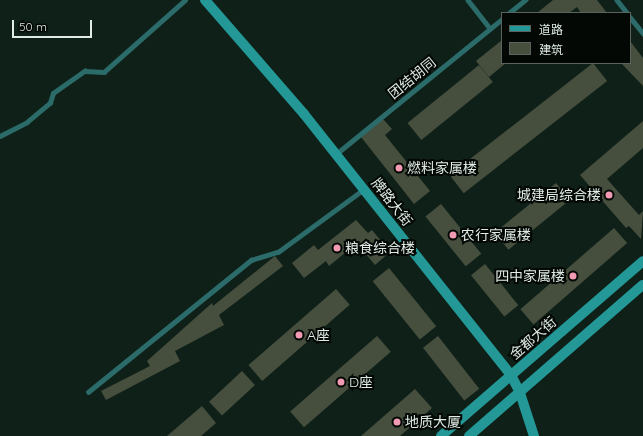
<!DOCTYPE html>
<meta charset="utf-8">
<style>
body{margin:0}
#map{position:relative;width:643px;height:436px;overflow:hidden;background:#0f2018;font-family:Quicksand,"Noto Sans SC",sans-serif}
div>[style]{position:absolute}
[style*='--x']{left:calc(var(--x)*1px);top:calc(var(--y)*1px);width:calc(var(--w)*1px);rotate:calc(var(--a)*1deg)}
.building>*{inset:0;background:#464e3e;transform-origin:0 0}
.lane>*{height:4.5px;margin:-2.25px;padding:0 2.25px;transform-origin:2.25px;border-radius:2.25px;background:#2b6b6a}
.secondary>*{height:10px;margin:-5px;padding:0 5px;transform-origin:5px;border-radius:5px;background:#239897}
.dots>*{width:11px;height:11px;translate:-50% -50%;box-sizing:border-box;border:2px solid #030805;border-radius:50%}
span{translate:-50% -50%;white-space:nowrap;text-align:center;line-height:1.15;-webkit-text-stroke:4px #030805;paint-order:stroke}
.street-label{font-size:14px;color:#e0ebe5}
.poi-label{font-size:14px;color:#e0ebe5}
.left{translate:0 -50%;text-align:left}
.right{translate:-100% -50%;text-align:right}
.legend{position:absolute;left:501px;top:12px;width:130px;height:52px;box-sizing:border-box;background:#030805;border:1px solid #5b635f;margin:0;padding:5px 7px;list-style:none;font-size:12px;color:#e0ebe5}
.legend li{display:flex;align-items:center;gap:8px;height:20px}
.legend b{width:20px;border:1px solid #5b635f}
.scale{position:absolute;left:12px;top:20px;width:80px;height:18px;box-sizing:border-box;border:2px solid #e0ebe5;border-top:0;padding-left:5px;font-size:12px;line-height:14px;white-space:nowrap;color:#e0ebe5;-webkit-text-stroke:3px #030805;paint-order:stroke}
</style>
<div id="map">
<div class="building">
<div style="clip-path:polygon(553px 0,597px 0,607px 13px,581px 13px,577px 7px,569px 13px,537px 13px)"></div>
<div style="clip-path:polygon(502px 40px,502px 63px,506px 63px,489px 77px,476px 61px)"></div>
<div style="clip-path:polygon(630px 41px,643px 58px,643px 86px,621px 63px,630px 63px)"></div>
<div style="left:593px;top:63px;width:23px;height:182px;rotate:52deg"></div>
<div style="left:479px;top:65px;width:22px;height:92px;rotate:51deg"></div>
<div style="clip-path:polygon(383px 119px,392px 129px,385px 135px,430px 191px,414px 204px,361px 137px)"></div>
<div style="clip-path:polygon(643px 121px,643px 148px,607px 179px,639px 215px,643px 211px,641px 239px,629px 226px,626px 228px,580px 175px)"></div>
<div style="left:556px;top:183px;width:22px;height:79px;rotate:51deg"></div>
<div style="left:441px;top:204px;width:64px;height:20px;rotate:51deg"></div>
<div style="clip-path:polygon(356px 220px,368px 233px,372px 230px,390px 252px,375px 265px,357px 243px,329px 266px,326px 261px,304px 278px,292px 263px,314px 245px,318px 250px)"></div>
<div style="left:614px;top:228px;width:20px;height:124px;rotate:49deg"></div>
<div style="clip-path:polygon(275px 256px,283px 266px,219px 315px,224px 325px,175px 351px,180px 361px,106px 400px,101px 391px,150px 366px,147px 361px,212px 303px,213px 306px)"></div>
<div style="left:485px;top:264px;width:53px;height:18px;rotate:51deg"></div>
<div style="left:389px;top:268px;width:75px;height:21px;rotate:51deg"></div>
<div style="left:336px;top:289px;width:21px;height:116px;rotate:49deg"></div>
<div style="left:377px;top:336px;width:21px;height:115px;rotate:49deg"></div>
<div style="left:438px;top:336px;width:67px;height:19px;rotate:52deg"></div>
<div style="left:242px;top:371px;width:19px;height:45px;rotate:47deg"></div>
<div style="clip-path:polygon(415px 389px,432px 408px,400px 436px,361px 436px)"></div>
<div style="clip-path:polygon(202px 406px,216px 423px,201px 436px,167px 436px)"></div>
</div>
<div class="lane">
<div style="--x:468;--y:0;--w:36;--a:52"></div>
<div style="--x:617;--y:0;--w:16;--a:52"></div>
<div style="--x:509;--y:13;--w:21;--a:-39"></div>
<div style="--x:630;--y:17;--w:21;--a:51"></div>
<div style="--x:0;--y:136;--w:30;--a:-27"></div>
<div style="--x:27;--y:122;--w:30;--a:-40"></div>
<div style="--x:50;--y:103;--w:10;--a:-73"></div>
<div style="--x:53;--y:93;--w:39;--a:-35"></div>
<div style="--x:85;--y:71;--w:19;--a:3"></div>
<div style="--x:104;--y:72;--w:108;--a:-41.6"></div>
<div style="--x:336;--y:154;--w:214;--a:-39.1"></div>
<div style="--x:88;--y:392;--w:210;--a:-39"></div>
<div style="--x:251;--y:260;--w:28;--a:-17"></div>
<div style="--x:278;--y:252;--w:107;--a:-36.2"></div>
</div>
<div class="secondary">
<div style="--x:205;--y:0;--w:151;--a:49"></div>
<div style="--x:304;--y:114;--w:333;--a:51.6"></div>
<div style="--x:511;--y:375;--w:20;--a:63"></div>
<div style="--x:520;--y:393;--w:45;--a:72"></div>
<div style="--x:441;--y:436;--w:267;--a:-40.9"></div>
<div style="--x:469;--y:436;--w:230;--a:-41"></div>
</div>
<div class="dots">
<div style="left:399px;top:168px;background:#f19ab2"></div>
<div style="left:609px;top:195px;background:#f19ab2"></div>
<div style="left:453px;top:235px;background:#f19ab2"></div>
<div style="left:337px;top:248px;background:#f19ab2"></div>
<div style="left:573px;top:276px;background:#f19ab2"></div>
<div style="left:299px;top:335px;background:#f19ab2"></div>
<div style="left:341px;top:382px;background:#f19ab2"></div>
<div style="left:397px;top:422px;background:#f19ab2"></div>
</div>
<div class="street-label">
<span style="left:412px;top:78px;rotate:-39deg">团结胡同</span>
<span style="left:392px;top:202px;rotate:52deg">牌路大街</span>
<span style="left:533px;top:338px;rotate:-41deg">金都大街</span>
</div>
<div class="poi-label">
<span class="left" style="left:407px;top:168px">燃料家属楼</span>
<span class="right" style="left:601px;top:195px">城建局综合楼</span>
<span class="left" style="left:461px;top:235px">农行家属楼</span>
<span class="left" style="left:345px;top:248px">粮食综合楼</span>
<span class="right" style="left:565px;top:276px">四中家属楼</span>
<span class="left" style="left:307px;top:335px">A座</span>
<span class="left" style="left:349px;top:382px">D座</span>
<span class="left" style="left:405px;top:422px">地质大厦</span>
</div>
<ul class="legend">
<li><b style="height:5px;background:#239897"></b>道路</li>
<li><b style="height:11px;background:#464e3e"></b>建筑</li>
</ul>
<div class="scale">50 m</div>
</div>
